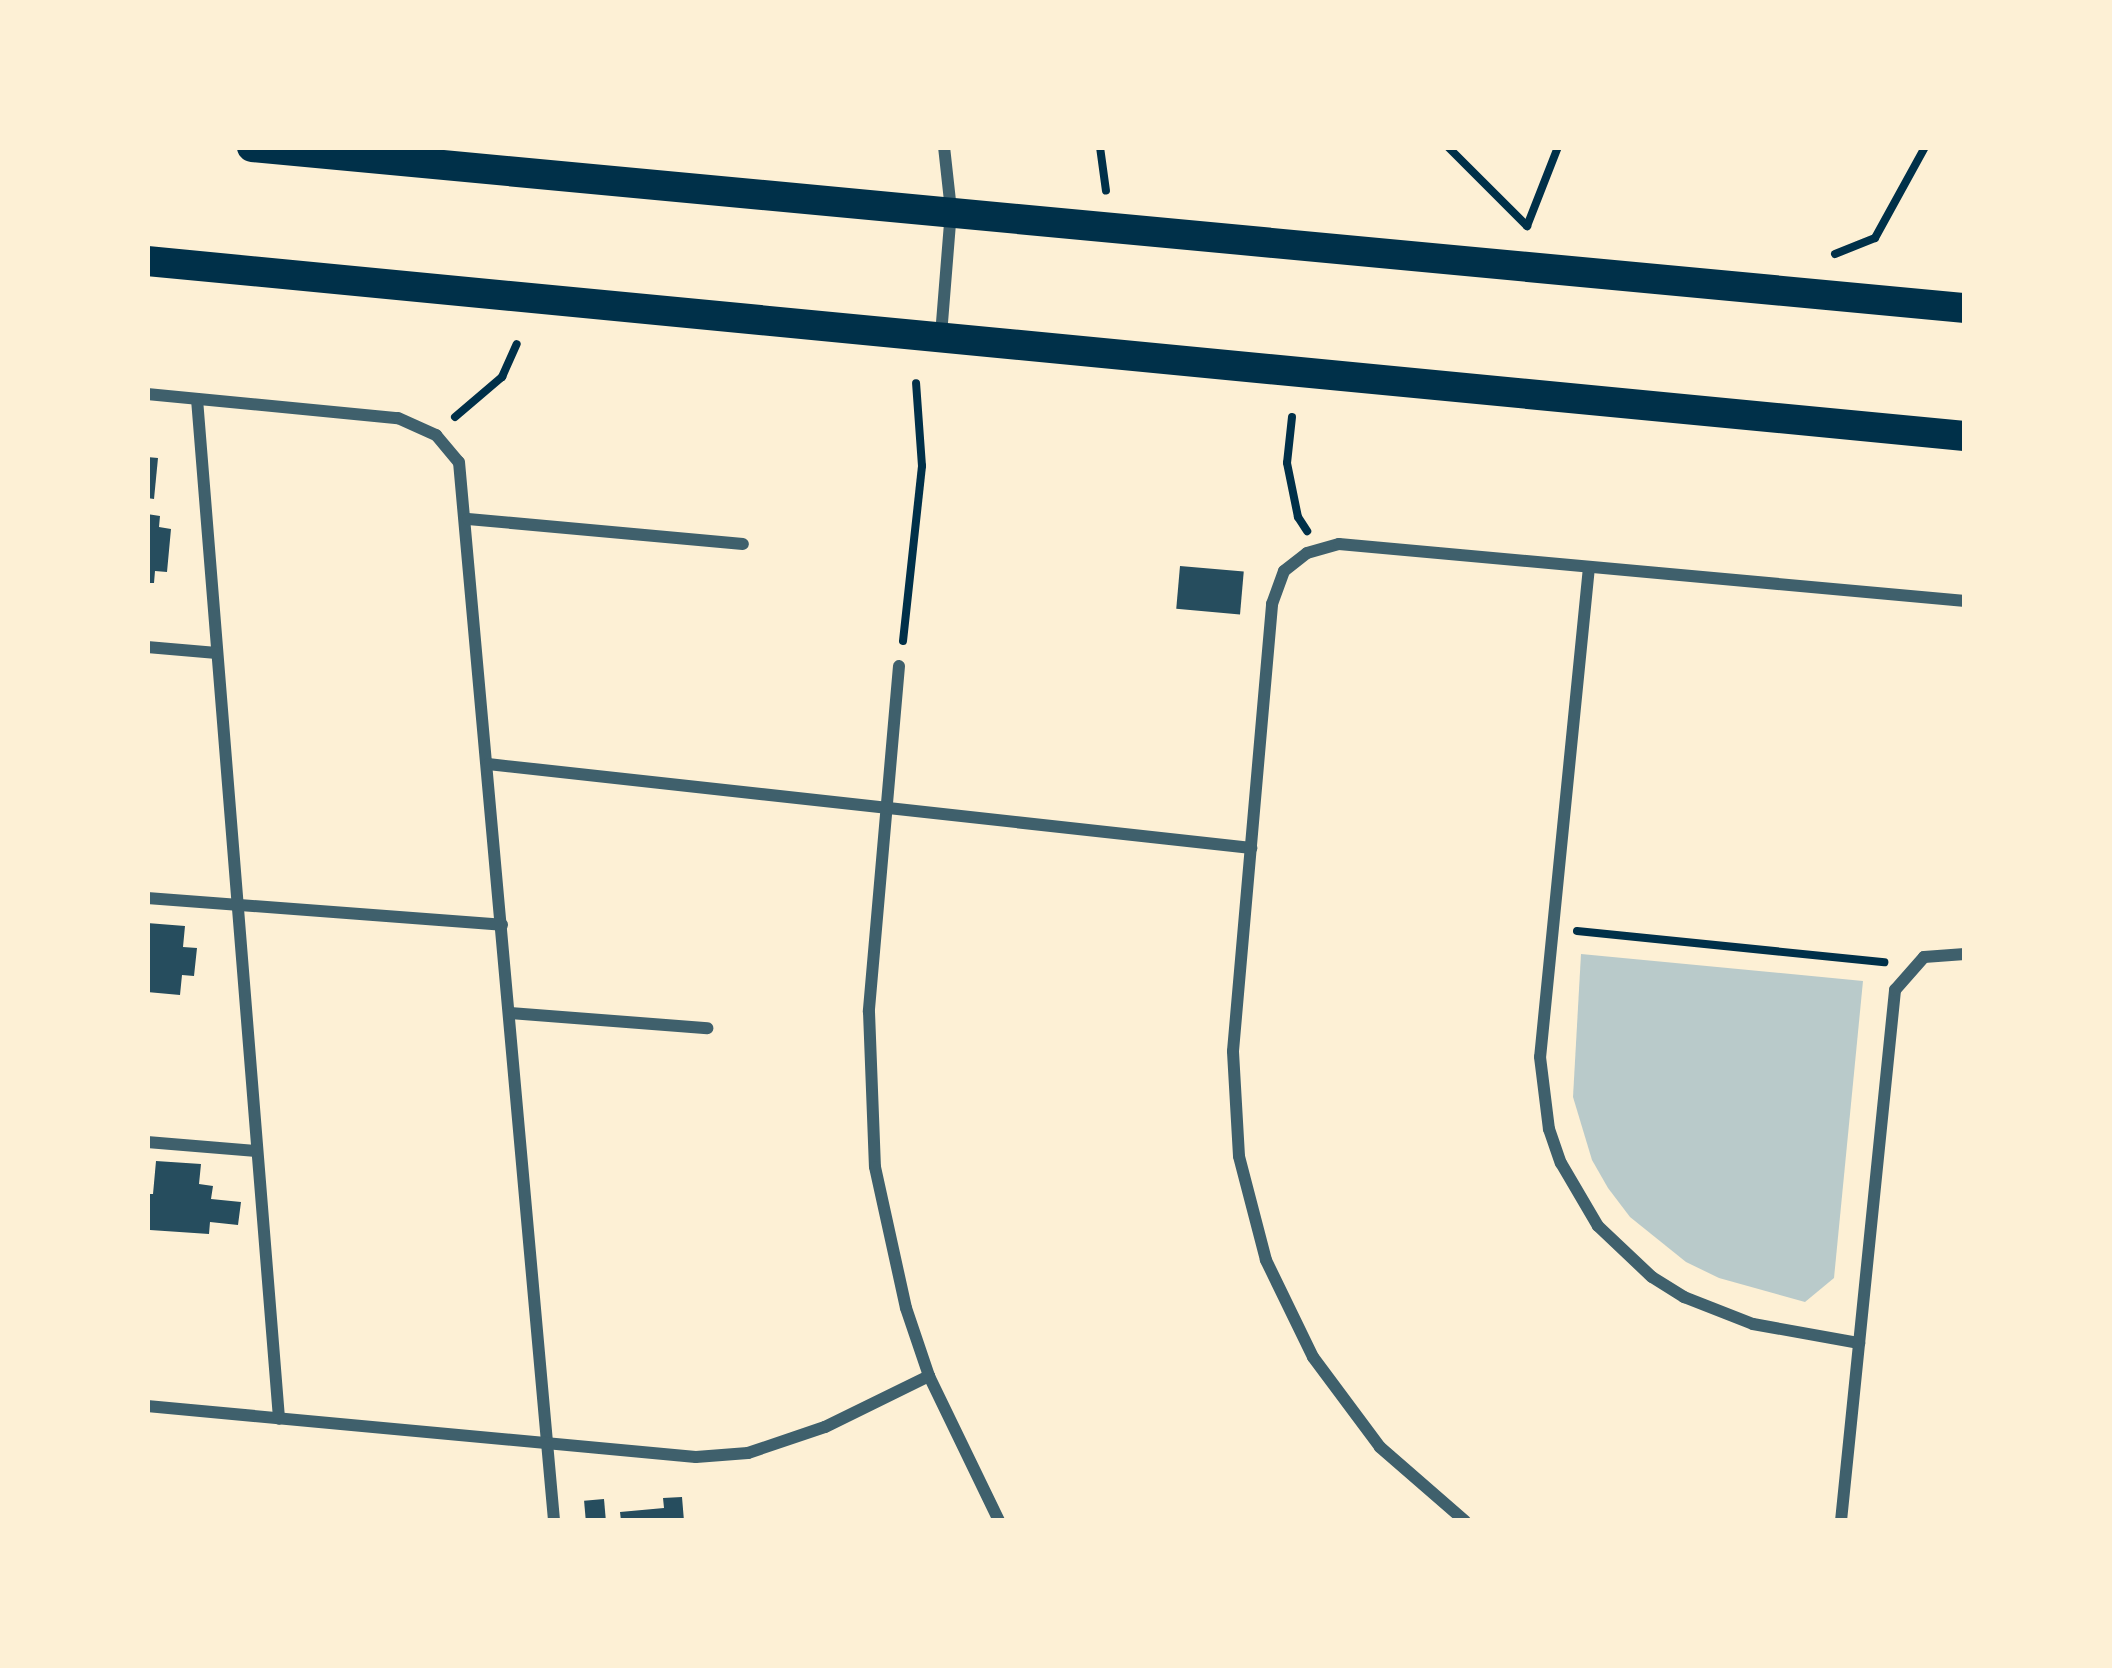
<!DOCTYPE html>
<style>
body{margin:0}
#map{position:relative;width:2112px;height:1668px;overflow:hidden;background:#fdf0d5;font-family:"Archivo Narrow",sans-serif}
div>[style]{position:absolute}
[style*='--x']{left:calc(var(--x)*1px);top:calc(var(--y)*1px);width:calc(var(--w)*1px);rotate:calc(var(--a)*1deg)}
.green>*{inset:0;background:#b9caca}
.building>*{inset:0;background:#264d5e;transform-origin:0 0}
.path>*{height:8px;margin:-4px;padding:0 4px;transform-origin:4px;border-radius:4px;background:#003049}
.minor>*{height:12px;margin:-6px;padding:0 6px;transform-origin:6px;border-radius:6px;background:#3f606c}
.primary>*{height:30px;margin:-15px;padding:0 15px;transform-origin:15px;border-radius:15px;background:#003049}
span{translate:-50% -50%;white-space:nowrap;text-align:center;line-height:1.15;-webkit-text-stroke:9px #fdf0d5;paint-order:stroke}
.frame{position:absolute;inset:0;border:150px solid #fdf0d5;pointer-events:none}
</style>
<div id="map">
<div class="green">
<div style="clip-path:polygon(1581px 954px,1863px 981px,1834px 1278px,1805px 1302px,1719px 1278px,1686px 1262px,1630px 1217px,1608px 1188px,1592px 1160px,1573px 1097px)"></div>
</div>
<div class="building">
<div style="clip-path:polygon(147px 457px,158px 458px,154px 499px,147px 498px)"></div>
<div style="clip-path:polygon(147px 514px,160px 516px,159px 527px,171px 529px,167px 572px,155px 571px,154px 583px,147px 583px)"></div>
<div style="left:1180px;top:566px;width:64px;height:43px;rotate:5deg"></div>
<div style="clip-path:polygon(147px 923px,185px 926px,183px 947px,197px 948px,194px 976px,182px 975px,180px 995px,147px 992px)"></div>
<div style="clip-path:polygon(156px 1161px,201px 1164px,199px 1184px,213px 1186px,211px 1199px,241px 1202px,238px 1225px,210px 1222px,209px 1234px,150px 1230px,147px 1194px,153px 1194px)"></div>
<div style="clip-path:polygon(682px 1497px,684px 1521px,621px 1521px,620px 1512px,664px 1508px,663px 1498px)"></div>
<div style="left:604px;top:1499px;width:22px;height:20px;rotate:85deg"></div>
</div>
<div class="path">
<div style="--x:1100;--y:147;--w:44;--a:82.2"></div>
<div style="--x:1448;--y:147;--w:112;--a:45"></div>
<div style="--x:1527;--y:226;--w:85;--a:-68.6"></div>
<div style="--x:1835;--y:254;--w:43;--a:-21.8"></div>
<div style="--x:1875;--y:238;--w:104;--a:-61.2"></div>
<div style="--x:455;--y:417;--w:62;--a:-40.4"></div>
<div style="--x:502;--y:377;--w:36;--a:-66"></div>
<div style="--x:1292;--y:417;--w:46;--a:96.2"></div>
<div style="--x:1287;--y:463;--w:55;--a:78.5"></div>
<div style="--x:1298;--y:517;--w:17;--a:57"></div>
<div style="--x:903;--y:641;--w:176;--a:-83.8"></div>
<div style="--x:922;--y:466;--w:83;--a:-94.1"></div>
<div style="--x:1577;--y:931;--w:309;--a:5.8"></div>
</div>
<div class="minor">
<div style="--x:941;--y:335;--w:125;--a:-85.4"></div>
<div style="--x:951;--y:210;--w:63;--a:-96.3"></div>
<div style="--x:147;--y:394;--w:252;--a:5.5"></div>
<div style="--x:398;--y:418;--w:42;--a:24.1"></div>
<div style="--x:436;--y:435;--w:35;--a:50"></div>
<div style="--x:459;--y:462;--w:1063;--a:84.87"></div>
<div style="--x:197;--y:399;--w:1023;--a:85.4"></div>
<div style="--x:468;--y:519;--w:276;--a:5.2"></div>
<div style="--x:1589;--y:567;--w:492;--a:95.7"></div>
<div style="--x:1540;--y:1057;--w:73;--a:82.9"></div>
<div style="--x:1549;--y:1129;--w:36;--a:71"></div>
<div style="--x:1561;--y:1163;--w:73;--a:59.6"></div>
<div style="--x:1598;--y:1226;--w:74;--a:43.4"></div>
<div style="--x:1652;--y:1277;--w:38;--a:32"></div>
<div style="--x:1684;--y:1297;--w:74;--a:21.4"></div>
<div style="--x:1753;--y:1324;--w:108;--a:10.2"></div>
<div style="--x:147;--y:647;--w:70;--a:4.9"></div>
<div style="--x:899;--y:666;--w:347;--a:95"></div>
<div style="--x:869;--y:1012;--w:155;--a:87.8"></div>
<div style="--x:875;--y:1167;--w:144;--a:77.6"></div>
<div style="--x:906;--y:1308;--w:72;--a:71.3"></div>
<div style="--x:929;--y:1376;--w:161;--a:64.2"></div>
<div style="--x:488;--y:764;--w:768;--a:6.28"></div>
<div style="--x:147;--y:898;--w:356;--a:4.3"></div>
<div style="--x:510;--y:1013;--w:198;--a:4.4"></div>
<div style="--x:147;--y:1142;--w:110;--a:4.7"></div>
<div style="--x:147;--y:1406;--w:551;--a:5.31"></div>
<div style="--x:696;--y:1457;--w:52;--a:-4.4"></div>
<div style="--x:748;--y:1453;--w:81;--a:-18.7"></div>
<div style="--x:825;--y:1427;--w:116;--a:-26.1"></div>
<div style="--x:1465;--y:1521;--w:113;--a:-139"></div>
<div style="--x:1380;--y:1447;--w:112;--a:-126.7"></div>
<div style="--x:1313;--y:1357;--w:108;--a:-115.9"></div>
<div style="--x:1266;--y:1260;--w:107;--a:-104.6"></div>
<div style="--x:1239;--y:1156;--w:105;--a:-93.3"></div>
<div style="--x:1233;--y:1051;--w:449;--a:-85"></div>
<div style="--x:1272;--y:604;--w:35;--a:-70"></div>
<div style="--x:1284;--y:571;--w:29;--a:-38"></div>
<div style="--x:1307;--y:553;--w:33;--a:-16"></div>
<div style="--x:1339;--y:544;--w:629;--a:5.2"></div>
<div style="--x:1841;--y:1521;--w:534;--a:-84.19"></div>
<div style="--x:1895;--y:990;--w:44;--a:-48.7"></div>
<div style="--x:1924;--y:957;--w:41;--a:-4.2"></div>
</div>
<div class="primary">
<div style="--x:252;--y:147;--w:1721;--a:5.37"></div>
<div style="--x:147;--y:261;--w:1826;--a:5.5"></div>
</div>
<div class="frame"></div>
</div>
